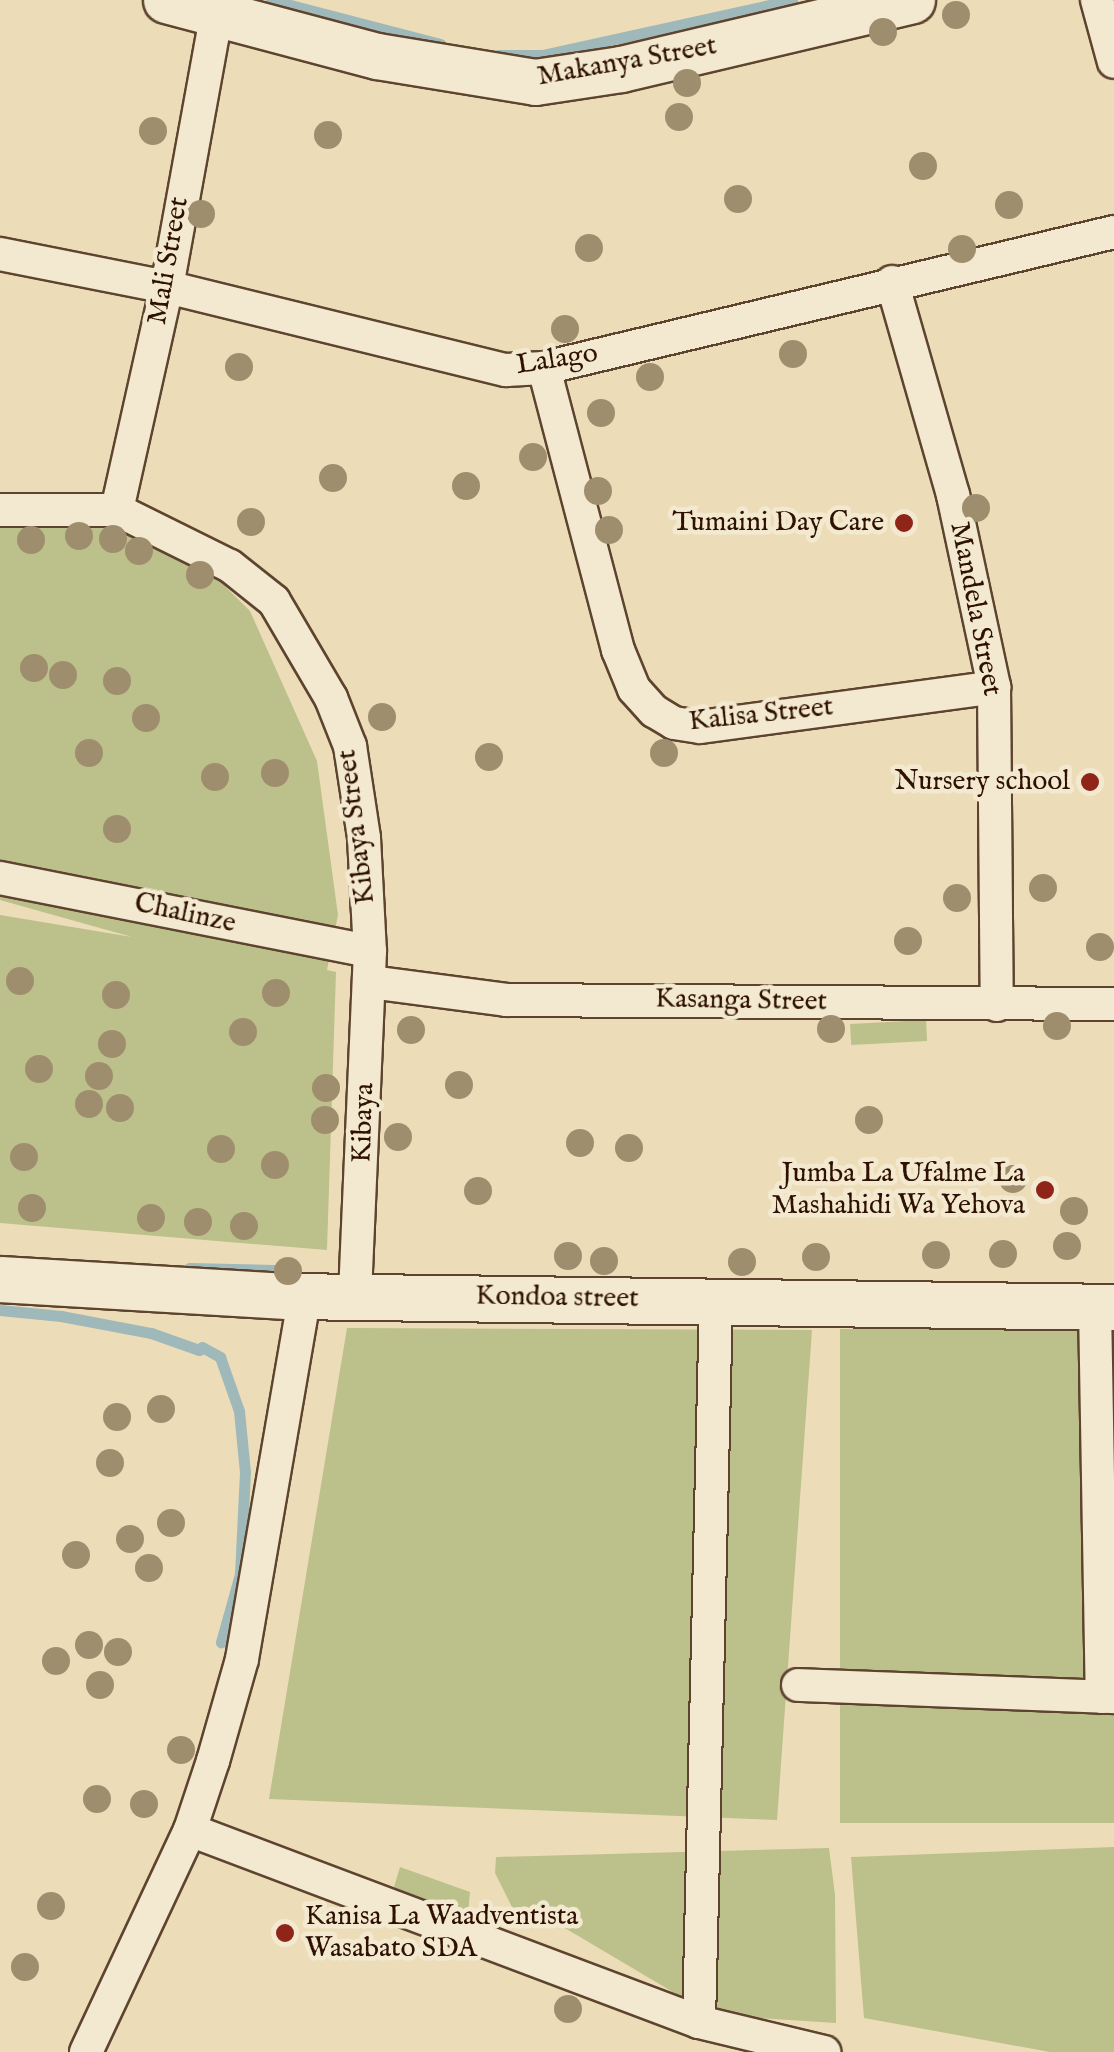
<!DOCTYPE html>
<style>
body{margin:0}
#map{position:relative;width:1114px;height:2052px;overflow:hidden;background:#ecddb8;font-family:"IM FELL English",serif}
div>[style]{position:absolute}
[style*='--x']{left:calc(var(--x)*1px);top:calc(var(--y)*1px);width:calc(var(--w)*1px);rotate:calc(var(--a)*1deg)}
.green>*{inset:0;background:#bcc08b;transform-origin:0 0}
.stream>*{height:11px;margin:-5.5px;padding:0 5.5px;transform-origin:5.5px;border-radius:5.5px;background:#9fb8ba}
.roads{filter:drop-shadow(2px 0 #5e442f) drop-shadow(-2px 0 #5e442f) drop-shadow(0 2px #5e442f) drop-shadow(0 -2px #5e442f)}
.street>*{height:32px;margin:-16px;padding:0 16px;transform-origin:16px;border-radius:16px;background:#f3e9d1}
.secondary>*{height:45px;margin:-22.5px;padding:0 22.5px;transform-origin:22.5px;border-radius:22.5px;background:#f3e9d1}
.trees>*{width:28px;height:28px;margin:-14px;border-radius:50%;background:#9f8e6e}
.dots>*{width:28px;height:28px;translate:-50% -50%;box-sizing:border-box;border:5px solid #f3e9d1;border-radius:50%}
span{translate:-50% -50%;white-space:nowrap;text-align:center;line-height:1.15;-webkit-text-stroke:9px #f3e9d1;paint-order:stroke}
.street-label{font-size:28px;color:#2f1101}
.poi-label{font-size:28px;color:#2f1101}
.right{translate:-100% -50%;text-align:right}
.left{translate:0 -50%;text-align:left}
</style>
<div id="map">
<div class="green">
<div style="clip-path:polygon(0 502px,62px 504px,179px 541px,250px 611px,317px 761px,338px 915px,327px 970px,336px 972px,327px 1250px,0 1223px,0 915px,132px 937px,0 900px)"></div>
<div style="left:926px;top:1020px;width:21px;height:76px;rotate:87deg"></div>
<div style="clip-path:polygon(347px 1328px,812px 1330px,777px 1820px,269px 1799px)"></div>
<div style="left:840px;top:1329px;width:274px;height:494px"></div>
<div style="clip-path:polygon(1114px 1847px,1114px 2052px,1050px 2052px,864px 2018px,851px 1857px)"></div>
<div style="clip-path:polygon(829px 1848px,835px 1895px,836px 2023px,758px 2018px,688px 2001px,553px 1921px,512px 1907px,495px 1873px,496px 1857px)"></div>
<div style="clip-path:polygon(400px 1867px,470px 1892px,468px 1914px,414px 1899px,394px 1887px)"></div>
</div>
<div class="stream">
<div style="--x:271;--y:0;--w:175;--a:14.6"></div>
<div style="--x:498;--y:55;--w:44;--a:0"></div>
<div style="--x:542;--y:55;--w:256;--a:-12.4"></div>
<div style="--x:189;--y:1268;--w:86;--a:1.3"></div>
<div style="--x:0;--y:1310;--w:61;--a:5.6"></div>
<div style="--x:61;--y:1316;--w:92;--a:10.7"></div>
<div style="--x:151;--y:1333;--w:51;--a:19.5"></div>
<div style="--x:199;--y:1350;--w:4;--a:-45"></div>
<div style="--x:202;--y:1347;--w:21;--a:29"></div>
<div style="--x:220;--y:1357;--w:57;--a:70.6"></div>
<div style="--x:239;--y:1411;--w:61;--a:84.4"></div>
<div style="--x:245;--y:1472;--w:102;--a:92.8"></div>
<div style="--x:240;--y:1574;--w:71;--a:105.6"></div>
</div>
<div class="roads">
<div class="street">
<div style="--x:1097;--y:0;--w:64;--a:74.7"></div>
<div style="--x:0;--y:254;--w:170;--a:11.2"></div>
<div style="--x:167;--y:287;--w:349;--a:13.8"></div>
<div style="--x:506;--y:370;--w:38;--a:-3"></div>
<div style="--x:544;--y:368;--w:586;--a:-13.42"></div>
<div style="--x:892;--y:282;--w:222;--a:74"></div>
<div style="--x:953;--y:495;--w:196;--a:77.9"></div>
<div style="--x:994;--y:687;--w:318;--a:89.5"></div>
<div style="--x:544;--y:368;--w:292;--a:75.3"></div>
<div style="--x:618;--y:650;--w:42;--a:67.7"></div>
<div style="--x:634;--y:689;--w:30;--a:48"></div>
<div style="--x:654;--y:711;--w:23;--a:31"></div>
<div style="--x:674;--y:723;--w:26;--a:9"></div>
<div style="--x:700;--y:727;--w:297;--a:-7.7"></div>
<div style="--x:0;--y:510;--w:117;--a:0"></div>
<div style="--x:117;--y:510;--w:126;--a:26.4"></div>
<div style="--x:230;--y:566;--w:56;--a:38.5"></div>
<div style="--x:274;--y:601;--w:113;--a:59.6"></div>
<div style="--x:331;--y:698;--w:52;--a:68.4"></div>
<div style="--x:350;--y:746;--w:93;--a:81.3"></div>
<div style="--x:364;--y:838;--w:113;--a:87"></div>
<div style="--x:370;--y:951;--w:344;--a:92.5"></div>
<div style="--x:117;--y:510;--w:229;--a:-77.4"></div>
<div style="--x:167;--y:287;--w:280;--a:-79.7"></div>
<div style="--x:0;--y:878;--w:377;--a:11.2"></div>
<div style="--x:370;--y:982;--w:137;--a:7.5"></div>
<div style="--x:506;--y:1000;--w:608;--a:0.38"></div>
<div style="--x:1095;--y:1306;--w:391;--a:89"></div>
<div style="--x:798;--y:1685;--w:316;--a:2.2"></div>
<div style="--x:190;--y:1830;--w:544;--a:20.67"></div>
<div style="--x:699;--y:2022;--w:129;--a:13.5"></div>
<div style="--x:699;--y:2022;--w:722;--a:-88.65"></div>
<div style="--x:86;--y:2052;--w:245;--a:-64.9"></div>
<div style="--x:190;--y:1830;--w:73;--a:-71.6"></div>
<div style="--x:213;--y:1761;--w:106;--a:-74.1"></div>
<div style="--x:242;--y:1659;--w:369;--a:-80.2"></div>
</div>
<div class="secondary">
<div style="--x:166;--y:0;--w:218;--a:14.9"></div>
<div style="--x:377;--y:56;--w:160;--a:9.3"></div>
<div style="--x:535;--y:82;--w:87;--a:-8.6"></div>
<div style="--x:621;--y:69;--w:299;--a:-13.3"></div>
<div style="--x:0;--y:1279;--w:289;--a:3.4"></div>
<div style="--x:289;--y:1296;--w:825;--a:0.76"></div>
</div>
</div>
<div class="trees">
<div style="left:956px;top:15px"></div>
<div style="left:883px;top:32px"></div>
<div style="left:687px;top:83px"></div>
<div style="left:679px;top:117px"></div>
<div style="left:153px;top:131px"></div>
<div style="left:328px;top:135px"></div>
<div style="left:923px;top:166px"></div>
<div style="left:738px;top:199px"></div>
<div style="left:1009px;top:205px"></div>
<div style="left:201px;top:214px"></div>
<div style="left:589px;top:248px"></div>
<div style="left:962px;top:249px"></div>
<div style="left:565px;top:329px"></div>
<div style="left:793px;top:354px"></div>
<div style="left:239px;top:367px"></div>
<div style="left:650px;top:377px"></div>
<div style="left:601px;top:413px"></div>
<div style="left:533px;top:457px"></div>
<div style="left:333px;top:478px"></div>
<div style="left:466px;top:486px"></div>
<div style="left:598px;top:491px"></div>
<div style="left:976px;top:508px"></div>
<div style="left:251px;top:522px"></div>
<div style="left:609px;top:530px"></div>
<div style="left:79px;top:536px"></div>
<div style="left:113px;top:539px"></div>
<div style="left:31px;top:540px"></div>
<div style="left:139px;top:551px"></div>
<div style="left:200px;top:575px"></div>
<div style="left:34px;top:668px"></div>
<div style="left:63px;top:675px"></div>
<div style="left:117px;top:681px"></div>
<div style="left:382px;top:717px"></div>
<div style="left:146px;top:718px"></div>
<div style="left:89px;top:753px"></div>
<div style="left:664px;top:753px"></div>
<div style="left:489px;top:757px"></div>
<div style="left:275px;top:773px"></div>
<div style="left:215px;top:777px"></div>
<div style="left:117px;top:829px"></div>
<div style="left:1043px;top:888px"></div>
<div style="left:957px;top:898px"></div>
<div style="left:908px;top:941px"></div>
<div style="left:1100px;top:947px"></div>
<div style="left:20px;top:981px"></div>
<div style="left:276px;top:993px"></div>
<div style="left:116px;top:995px"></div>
<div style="left:1057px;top:1026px"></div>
<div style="left:831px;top:1029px"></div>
<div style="left:411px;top:1030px"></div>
<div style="left:243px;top:1032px"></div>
<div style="left:112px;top:1044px"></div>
<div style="left:39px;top:1069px"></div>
<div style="left:99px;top:1076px"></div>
<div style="left:459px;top:1085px"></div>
<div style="left:326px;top:1088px"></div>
<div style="left:89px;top:1104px"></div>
<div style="left:120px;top:1108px"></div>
<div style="left:325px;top:1120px"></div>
<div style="left:869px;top:1120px"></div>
<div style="left:398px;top:1137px"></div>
<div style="left:580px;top:1143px"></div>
<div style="left:629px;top:1148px"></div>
<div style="left:221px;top:1149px"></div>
<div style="left:24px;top:1157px"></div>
<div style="left:275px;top:1165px"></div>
<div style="left:1013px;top:1179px"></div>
<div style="left:478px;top:1191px"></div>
<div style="left:32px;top:1208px"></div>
<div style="left:1074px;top:1211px"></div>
<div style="left:151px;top:1218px"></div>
<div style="left:198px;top:1222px"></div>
<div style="left:244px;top:1226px"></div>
<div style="left:1067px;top:1246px"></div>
<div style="left:1003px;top:1254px"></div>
<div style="left:936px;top:1255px"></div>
<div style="left:568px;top:1256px"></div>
<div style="left:816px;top:1257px"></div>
<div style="left:604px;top:1261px"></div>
<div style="left:742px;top:1262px"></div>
<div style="left:288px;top:1271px"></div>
<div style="left:161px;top:1409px"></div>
<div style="left:117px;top:1417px"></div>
<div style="left:110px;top:1463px"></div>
<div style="left:171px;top:1523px"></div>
<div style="left:130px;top:1539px"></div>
<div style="left:76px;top:1555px"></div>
<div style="left:149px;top:1568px"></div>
<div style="left:89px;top:1645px"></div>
<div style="left:118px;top:1652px"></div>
<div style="left:56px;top:1661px"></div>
<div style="left:100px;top:1685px"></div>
<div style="left:181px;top:1750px"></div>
<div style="left:97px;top:1799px"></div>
<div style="left:144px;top:1804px"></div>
<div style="left:51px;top:1906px"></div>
<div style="left:25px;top:1967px"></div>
<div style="left:568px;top:2009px"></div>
</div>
<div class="dots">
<div style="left:904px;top:523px;background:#8f2418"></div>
<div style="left:1090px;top:782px;background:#8f2418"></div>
<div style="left:1045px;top:1190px;background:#8f2418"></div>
<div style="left:285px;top:1933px;background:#8f2418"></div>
</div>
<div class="street-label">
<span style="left:627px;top:62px;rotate:-10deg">Makanya Street</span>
<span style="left:169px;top:261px;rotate:-80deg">Mali Street</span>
<span style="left:557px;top:360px;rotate:-9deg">Lalago</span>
<span style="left:975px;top:609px;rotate:79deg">Mandela Street</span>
<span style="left:761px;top:715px;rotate:-6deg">Kalisa Street</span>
<span style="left:357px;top:827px;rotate:-97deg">Kibaya Street</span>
<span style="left:185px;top:914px;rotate:12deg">Chalinze</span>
<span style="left:741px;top:1001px;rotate:1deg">Kasanga Street</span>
<span style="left:364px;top:1123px;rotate:-88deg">Kibaya</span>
<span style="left:557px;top:1298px;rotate:1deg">Kondoa street</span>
</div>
<div class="poi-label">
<span class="right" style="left:884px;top:523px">Tumaini Day Care</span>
<span class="right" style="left:1070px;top:782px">Nursery school</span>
<span class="right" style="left:1025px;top:1190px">Jumba La Ufalme La<br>Mashahidi Wa Yehova</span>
<span class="left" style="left:305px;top:1933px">Kanisa La Waadventista<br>Wasabato SDA</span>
</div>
</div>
